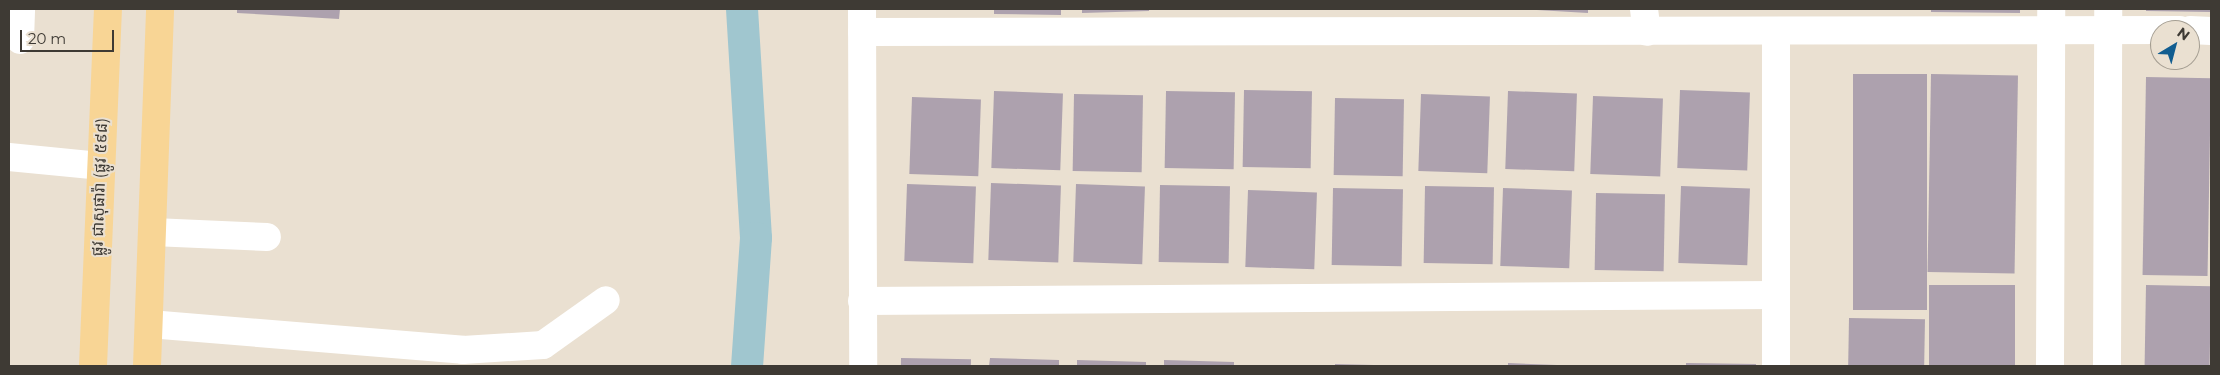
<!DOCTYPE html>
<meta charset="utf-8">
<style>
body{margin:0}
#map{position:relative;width:2220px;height:375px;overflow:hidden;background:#eae0d1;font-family:Montserrat,"Noto Sans Khmer",sans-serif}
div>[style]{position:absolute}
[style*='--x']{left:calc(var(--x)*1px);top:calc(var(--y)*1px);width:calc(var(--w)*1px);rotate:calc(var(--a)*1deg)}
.canal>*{height:32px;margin:-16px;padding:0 16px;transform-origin:16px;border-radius:16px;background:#a0c6cf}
.building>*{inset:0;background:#ada1ae;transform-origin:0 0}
.minor>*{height:28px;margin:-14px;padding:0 14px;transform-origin:14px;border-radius:14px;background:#fff}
.major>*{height:28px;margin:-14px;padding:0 14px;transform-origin:14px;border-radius:14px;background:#f8d595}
span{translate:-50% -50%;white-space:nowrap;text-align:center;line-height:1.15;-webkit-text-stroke:4px #eae0d1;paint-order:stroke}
.street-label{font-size:16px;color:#3e3a34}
.frame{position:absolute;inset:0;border:10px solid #3e3a34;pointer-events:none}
.north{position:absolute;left:2150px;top:20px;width:50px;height:50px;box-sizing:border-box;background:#eae0d1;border:1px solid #a59e92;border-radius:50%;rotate:37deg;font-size:14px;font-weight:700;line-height:20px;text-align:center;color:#3e3a34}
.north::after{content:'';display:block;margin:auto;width:18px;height:22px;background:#115d90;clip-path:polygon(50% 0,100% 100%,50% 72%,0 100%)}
.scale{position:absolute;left:20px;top:30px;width:94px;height:22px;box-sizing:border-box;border:2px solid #3e3a34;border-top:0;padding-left:6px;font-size:15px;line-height:18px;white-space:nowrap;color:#3e3a34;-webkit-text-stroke:4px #eae0d1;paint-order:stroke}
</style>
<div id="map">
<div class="canal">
<div style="--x:742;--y:9;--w:229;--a:86.5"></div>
<div style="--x:756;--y:238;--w:128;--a:94"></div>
</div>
<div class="building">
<div style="clip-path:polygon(237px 9px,340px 9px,339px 19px,237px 13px)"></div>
<div style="clip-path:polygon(994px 9px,1061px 9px,1061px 15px,994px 14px)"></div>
<div style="clip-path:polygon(1082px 9px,1149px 9px,1149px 11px,1082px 13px)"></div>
<div style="clip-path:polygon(1519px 9px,1588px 9px,1588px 13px)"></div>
<div style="clip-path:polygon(1931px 9px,2020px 9px,2020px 13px,1931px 12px)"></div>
<div style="clip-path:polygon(2146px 9px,2211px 9px,2211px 12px,2146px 11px)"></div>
<div style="left:1853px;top:74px;width:74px;height:236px"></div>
<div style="left:1931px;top:74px;width:87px;height:198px;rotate:1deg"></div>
<div style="left:2146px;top:77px;width:65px;height:198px;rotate:1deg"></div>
<div style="left:1244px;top:90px;width:68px;height:77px;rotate:1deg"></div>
<div style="left:1680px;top:90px;width:70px;height:78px;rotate:2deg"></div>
<div style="left:994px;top:91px;width:69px;height:77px;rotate:2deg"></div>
<div style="left:1166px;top:91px;width:69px;height:77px;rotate:1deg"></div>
<div style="left:1508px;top:91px;width:69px;height:78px;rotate:2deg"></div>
<div style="left:1074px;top:94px;width:69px;height:77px;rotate:1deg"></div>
<div style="left:1421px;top:94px;width:69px;height:77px;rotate:2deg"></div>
<div style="left:1593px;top:96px;width:70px;height:78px;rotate:2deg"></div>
<div style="left:912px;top:97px;width:69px;height:77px;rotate:2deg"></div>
<div style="left:1335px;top:98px;width:69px;height:77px;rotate:1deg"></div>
<div style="left:991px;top:183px;width:70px;height:77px;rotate:2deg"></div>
<div style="left:907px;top:184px;width:69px;height:77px;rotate:2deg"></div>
<div style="left:1076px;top:184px;width:69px;height:78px;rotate:2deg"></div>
<div style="left:1160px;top:185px;width:70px;height:77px;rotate:1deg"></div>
<div style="left:1425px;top:186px;width:69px;height:77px;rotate:1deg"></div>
<div style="left:1681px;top:186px;width:69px;height:77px;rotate:2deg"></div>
<div style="left:1333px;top:188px;width:70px;height:77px;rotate:1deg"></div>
<div style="left:1503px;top:188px;width:69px;height:78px;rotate:2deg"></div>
<div style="left:1248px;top:190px;width:69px;height:77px;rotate:2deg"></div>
<div style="left:1596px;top:193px;width:69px;height:77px;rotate:1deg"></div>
<div style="left:1929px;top:285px;width:86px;height:81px"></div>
<div style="left:2146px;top:285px;width:65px;height:81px;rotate:1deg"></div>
<div style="left:1849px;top:318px;width:76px;height:48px;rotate:1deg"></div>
<div style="left:901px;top:358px;width:70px;height:8px;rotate:1deg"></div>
<div style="clip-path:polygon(990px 358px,1059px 360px,1059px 366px,989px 366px)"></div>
<div style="clip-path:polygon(1077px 360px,1146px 362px,1146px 366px,1077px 366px)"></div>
<div style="clip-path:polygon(1164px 360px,1234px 362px,1234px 366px,1164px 366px)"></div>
<div style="clip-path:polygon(1508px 363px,1557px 365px,1557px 366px,1508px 366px)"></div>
<div style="clip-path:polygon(1686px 363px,1756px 364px,1756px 366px,1686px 366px)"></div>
<div style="clip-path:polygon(1335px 364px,1374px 365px,1374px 366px,1335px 366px)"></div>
</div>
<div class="minor">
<div style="--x:862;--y:9;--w:357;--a:89.8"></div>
<div style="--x:1644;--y:9;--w:23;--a:83"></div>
<div style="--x:2190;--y:30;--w:21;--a:3"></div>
<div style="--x:862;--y:32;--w:1318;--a:-0.09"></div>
<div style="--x:1776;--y:32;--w:334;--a:90"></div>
<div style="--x:20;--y:40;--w:31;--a:-88"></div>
<div style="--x:9;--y:157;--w:91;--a:5.6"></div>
<div style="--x:153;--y:232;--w:114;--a:2.5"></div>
<div style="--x:862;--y:301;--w:914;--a:-0.38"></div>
<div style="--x:149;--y:324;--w:315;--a:4.7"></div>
<div style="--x:463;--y:350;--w:80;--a:-3.6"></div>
<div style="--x:543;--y:345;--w:77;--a:-35.5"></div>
<div style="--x:2050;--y:366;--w:356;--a:-89.8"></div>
<div style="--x:2107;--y:366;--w:357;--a:-89.8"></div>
</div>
<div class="major">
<div style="--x:93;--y:366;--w:357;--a:-87.6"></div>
<div style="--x:147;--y:366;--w:357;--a:-87.9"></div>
</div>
<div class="street-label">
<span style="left:100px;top:187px;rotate:-88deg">ផ្លូវ ជាសុផារ៉ា (ផ្លូវ ៥៩៨)</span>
</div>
<div class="frame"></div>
<div class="north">N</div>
<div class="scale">20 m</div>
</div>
